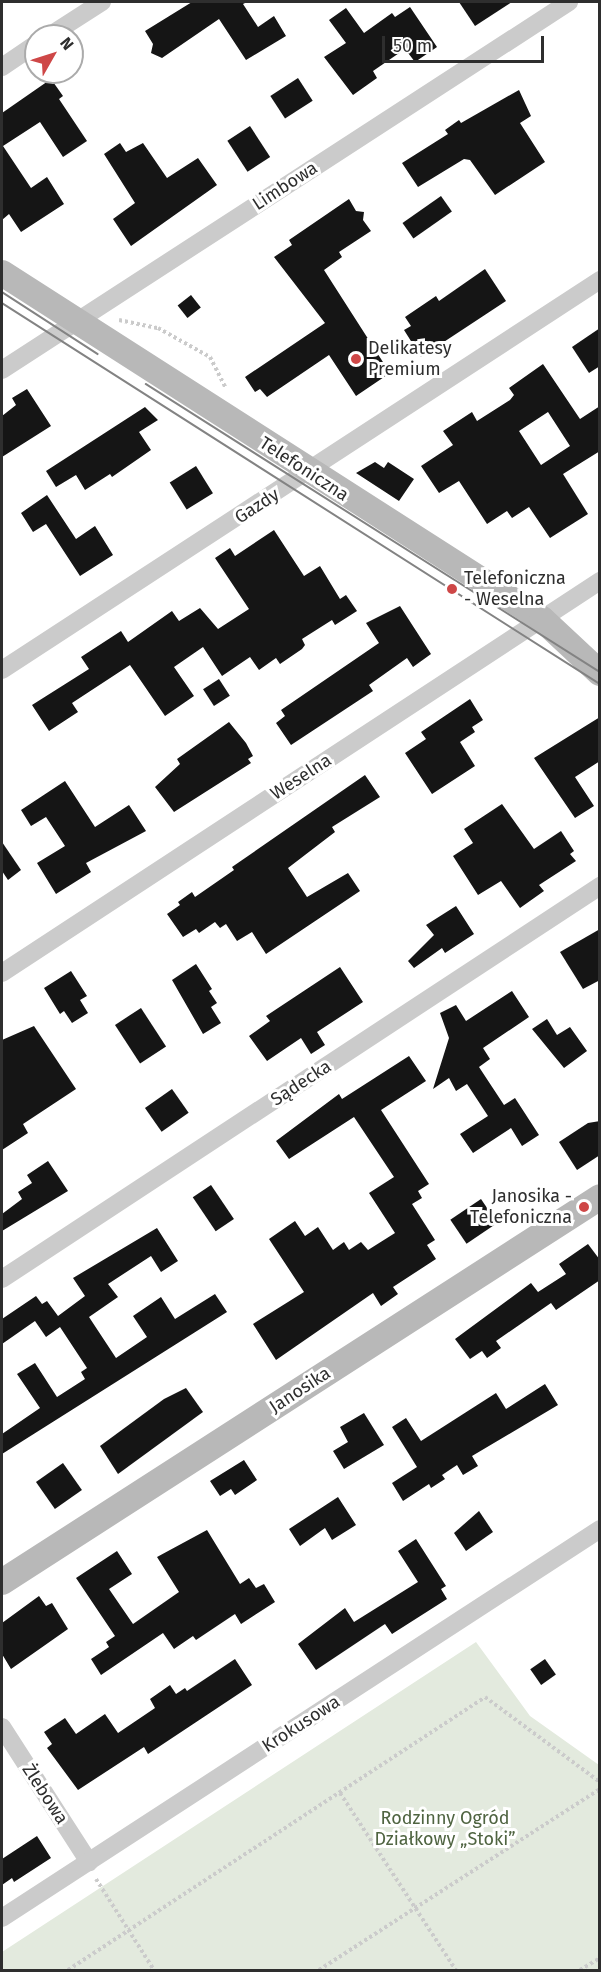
<!DOCTYPE html>
<meta charset="utf-8">
<style>
body{margin:0}
#map{position:relative;width:601px;height:1972px;overflow:hidden;background:#fff;font-family:"Fira Sans",sans-serif}
div>[style]{position:absolute}
[style*='--x']{left:calc(var(--x)*1px);top:calc(var(--y)*1px);width:calc(var(--w)*1px);rotate:calc(var(--a)*1deg)}
.green>*{inset:0;background:#e3eade}
.building>*{inset:0;background:#151515;transform-origin:0 0}
.path>*{height:4px;margin-top:-2px;transform-origin:0;background:repeating-linear-gradient(90deg,#cbcbcb 0 3px,transparent 0 6px)}
.street>*{height:18px;margin:-9px;padding:0 9px;transform-origin:9px;border-radius:9px;background:#cbcbcb}
.secondary>*{height:26px;margin:-13px;padding:0 13px;transform-origin:13px;border-radius:13px;background:#b8b8b8}
.tram>*{height:1.5px;margin:-0.75px;padding:0 0.75px;transform-origin:0.75px;border-radius:0.75px;background:#838383}
.dots>*{width:16px;height:16px;translate:-50% -50%;box-sizing:border-box;border:3px solid #fff;border-radius:50%}
span{translate:-50% -50%;white-space:nowrap;text-align:center;line-height:1.15;-webkit-text-stroke:6px #fff;paint-order:stroke}
.street-label{font-size:18px;color:#2e2e2e}
.poi-label{font-size:18px;color:#2e2e2e}
.left{translate:0 -50%;text-align:left}
.right{translate:-100% -50%;text-align:right}
.park-label{font-size:18px;color:#4f6441}
.frame{position:absolute;inset:0;border:3px solid #2e2e2e;pointer-events:none}
.north{position:absolute;left:24px;top:24px;width:60px;height:60px;box-sizing:border-box;background:#fff;border:2px solid #ababab;border-radius:50%;rotate:51deg;font-size:16px;font-weight:700;line-height:24px;text-align:center;color:#2e2e2e}
.north::after{content:'';display:block;margin:auto;width:21px;height:27px;background:#ce4747;clip-path:polygon(50% 0,100% 100%,50% 72%,0 100%)}
.scale{position:absolute;left:382px;top:36px;width:162px;height:27px;box-sizing:border-box;border:3px solid #2e2e2e;border-top:0;padding-left:8px;font-size:18px;line-height:21px;white-space:nowrap;color:#2e2e2e;-webkit-text-stroke:4px #fff;paint-order:stroke}
</style>
<div id="map">
<div class="green">
<div style="clip-path:polygon(476px 1642px,530px 1716px,599px 1765px,599px 1970px,2px 1970px,2px 1952px)"></div>
</div>
<div class="building">
<div style="clip-path:polygon(192px 2px,247px 2px,243px 4px,258px 27px,274px 16px,286px 36px,246px 60px,219px 19px,162px 58px,151px 53px,153px 44px,145px 31px)"></div>
<div style="clip-path:polygon(459px 2px,512px 2px,475px 26px)"></div>
<div style="clip-path:polygon(410px 7px,437px 47px,415px 62px,405px 49px,373px 71px,377px 78px,353px 95px,324px 57px,346px 43px,329px 20px,346px 8px,364px 33px,392px 13px,395px 17px)"></div>
<div style="left:298px;top:78px;width:27px;height:33px;rotate:57deg"></div>
<div style="clip-path:polygon(51px 79px,63px 96px,59px 99px,87px 141px,63px 157px,40px 122px,3px 146px,31px 188px,47px 177px,64px 204px,21px 232px,9px 214px,2px 220px,2px 113px)"></div>
<div style="clip-path:polygon(519px 90px,531px 116px,520px 123px,545px 162px,495px 195px,470px 160px,464px 159px,418px 187px,402px 163px,448px 134px,445px 130px,459px 120px,461px 123px)"></div>
<div style="left:250px;top:126px;width:37px;height:27px;rotate:57deg"></div>
<div style="clip-path:polygon(120px 143px,126px 152px,143px 143px,167px 178px,198px 158px,217px 185px,131px 246px,113px 219px,135px 203px,104px 154px)"></div>
<div style="left:441px;top:196px;width:19px;height:47px;rotate:55deg"></div>
<div style="clip-path:polygon(349px 199px,356px 211px,364px 212px,363px 220px,371px 231px,339px 252px,342px 257px,324px 270px,390px 373px,356px 396px,329px 355px,267px 397px,260px 389px,255px 392px,245px 377px,325px 323px,274px 257px,292px 245px,289px 240px)"></div>
<div style="clip-path:polygon(485px 269px,506px 301px,421px 357px,404px 330px,411px 326px,405px 317px,436px 296px,439px 301px)"></div>
<div style="left:191px;top:295px;width:16px;height:17px;rotate:52deg"></div>
<div style="clip-path:polygon(600px 328px,600px 366px,589px 373px,572px 347px)"></div>
<div style="clip-path:polygon(evenodd,543px 364px,580px 419px,600px 406px,600px 451px,563px 474px,588px 514px,550px 538px,529px 507px,512px 518px,507px 511px,487px 524px,459px 481px,439px 493px,421px 466px,453px 445px,443px 431px,472px 412px,477px 421px,510px 400px,514px 395px,509px 388px,543px 364px,548px 412px,570px 446px,541px 465px,519px 431px,548px 412px)"></div>
<div style="clip-path:polygon(27px 389px,51px 426px,2px 457px,2px 416px,16px 405px,12px 398px)"></div>
<div style="clip-path:polygon(145px 407px,158px 420px,139px 432px,151px 450px,112px 477px,110px 474px,85px 490px,76px 475px,56px 487px,46px 471px)"></div>
<div style="clip-path:polygon(375px 462px,384px 468px,388px 462px,414px 479px,399px 501px,356px 473px)"></div>
<div style="left:196px;top:466px;width:32px;height:31px;rotate:58deg"></div>
<div style="clip-path:polygon(47px 495px,76px 539px,95px 526px,113px 555px,80px 576px,46px 524px,33px 532px,21px 513px)"></div>
<div style="clip-path:polygon(274px 530px,304px 576px,320px 566px,340px 599px,346px 595px,357px 611px,335px 625px,332px 620px,302px 639px,305px 645px,302px 649px,280px 664px,276px 658px,259px 670px,250px 657px,222px 676px,203px 647px,174px 667px,194px 696px,165px 716px,130px 665px,72px 703px,78px 712px,49px 731px,32px 705px,89px 669px,81px 657px,121px 631px,128px 642px,172px 611px,179px 621px,200px 608px,218px 629px,249px 609px,215px 558px,230px 548px,235px 556px)"></div>
<div style="clip-path:polygon(400px 606px,431px 654px,413px 667px,407px 658px,369px 685px,373px 691px,291px 745px,276px 723px,285px 716px,281px 710px,379px 643px,366px 623px)"></div>
<div style="left:219px;top:679px;width:20px;height:19px;rotate:57deg"></div>
<div style="clip-path:polygon(470px 699px,483px 720px,472px 727px,475px 732px,460px 742px,475px 766px,432px 794px,405px 753px,426px 739px,421px 732px)"></div>
<div style="clip-path:polygon(600px 717px,600px 761px,575px 777px,594px 806px,575px 818px,534px 758px)"></div>
<div style="clip-path:polygon(229px 722px,246px 743px,253px 756px,248px 759px,251px 763px,174px 812px,155px 787px,180px 764px,177px 759px)"></div>
<div style="clip-path:polygon(365px 775px,380px 797px,332px 827px,335px 832px,288px 868px,307px 897px,348px 873px,360px 891px,266px 954px,252px 932px,237px 941px,226px 924px,220px 928px,215px 922px,199px 933px,196px 929px,183px 937px,167px 914px,180px 905px,178px 902px,192px 892px,195px 897px,234px 870px,232px 867px)"></div>
<div style="clip-path:polygon(65px 781px,95px 827px,129px 805px,146px 831px,86px 863px,91px 872px,56px 894px,37px 863px,65px 846px,46px 817px,31px 826px,21px 810px)"></div>
<div style="clip-path:polygon(502px 804px,534px 849px,561px 831px,574px 851px,570px 854px,576px 861px,539px 885px,544px 891px,520px 908px,501px 881px,478px 895px,453px 856px,473px 843px,464px 829px)"></div>
<div style="clip-path:polygon(2px 842px,21px 870px,8px 880px,2px 871px)"></div>
<div style="clip-path:polygon(456px 906px,474px 934px,445px 953px,442px 948px,414px 968px,408px 961px,434px 935px,426px 925px)"></div>
<div style="clip-path:polygon(600px 929px,600px 980px,583px 989px,560px 952px)"></div>
<div style="clip-path:polygon(196px 964px,212px 989px,209px 991px,217px 1003px,211px 1007px,221px 1023px,203px 1034px,172px 980px)"></div>
<div style="clip-path:polygon(340px 967px,363px 1002px,317px 1032px,325px 1045px,311px 1054px,301px 1038px,267px 1061px,249px 1036px,270px 1021px,266px 1016px)"></div>
<div style="clip-path:polygon(71px 971px,87px 996px,80px 1000px,88px 1013px,72px 1023px,64px 1011px,60px 1014px,44px 988px)"></div>
<div style="clip-path:polygon(512px 991px,529px 1017px,483px 1048px,490px 1059px,479px 1067px,504px 1105px,515px 1098px,539px 1135px,522px 1146px,511px 1128px,473px 1153px,460px 1134px,488px 1116px,467px 1084px,456px 1091px,449px 1078px,433px 1089px,449px 1038px,440px 1013px,456px 1005px,466px 1021px)"></div>
<div style="left:141px;top:1008px;width:46px;height:31px;rotate:57deg"></div>
<div style="clip-path:polygon(547px 1019px,557px 1035px,570px 1027px,587px 1051px,564px 1068px,532px 1029px)"></div>
<div style="clip-path:polygon(34px 1026px,76px 1089px,23px 1124px,28px 1133px,2px 1150px,2px 1040px)"></div>
<div style="clip-path:polygon(409px 1056px,426px 1081px,381px 1110px,429px 1184px,418px 1191px,422px 1198px,412px 1204px,435px 1240px,427px 1245px,436px 1259px,393px 1287px,398px 1294px,381px 1306px,373px 1293px,276px 1360px,253px 1324px,304px 1292px,269px 1239px,295px 1221px,305px 1236px,318px 1227px,333px 1250px,344px 1242px,349px 1250px,361px 1242px,368px 1250px,395px 1233px,369px 1193px,394px 1177px,354px 1117px,289px 1159px,276px 1141px,339px 1094px,342px 1099px)"></div>
<div style="left:172px;top:1089px;width:29px;height:33px;rotate:55deg"></div>
<div style="clip-path:polygon(600px 1121px,600px 1155px,577px 1170px,559px 1142px,588px 1123px)"></div>
<div style="clip-path:polygon(48px 1161px,68px 1191px,2px 1231px,2px 1214px,22px 1199px,18px 1192px,32px 1183px,27px 1175px)"></div>
<div style="left:211px;top:1185px;width:41px;height:22px;rotate:56deg"></div>
<div style="left:481px;top:1199px;width:29px;height:37px;rotate:56deg"></div>
<div style="clip-path:polygon(157px 1228px,178px 1261px,161px 1272px,151px 1256px,108px 1284px,118px 1297px,89px 1317px,116px 1358px,147px 1337px,133px 1316px,161px 1297px,175px 1319px,215px 1294px,227px 1312px,2px 1454px,2px 1434px,40px 1408px,17px 1374px,35px 1363px,57px 1397px,85px 1379px,81px 1372px,87px 1368px,60px 1327px,46px 1337px,35px 1321px,2px 1344px,2px 1319px,36px 1296px,42px 1304px,47px 1301px,58px 1316px,85px 1296px,73px 1278px)"></div>
<div style="clip-path:polygon(588px 1244px,600px 1260px,600px 1280px,556px 1310px,551px 1303px,496px 1341px,501px 1348px,487px 1358px,482px 1351px,470px 1359px,455px 1339px,531px 1283px,538px 1292px,566px 1274px,559px 1264px)"></div>
<div style="clip-path:polygon(545px 1384px,558px 1405px,472px 1456px,478px 1466px,463px 1475px,457px 1465px,442px 1475px,445px 1479px,431px 1488px,429px 1484px,403px 1501px,392px 1483px,417px 1467px,392px 1427px,406px 1418px,421px 1441px,496px 1393px,506px 1409px)"></div>
<div style="clip-path:polygon(186px 1388px,203px 1412px,118px 1474px,100px 1446px,164px 1399px)"></div>
<div style="clip-path:polygon(364px 1413px,384px 1445px,344px 1469px,333px 1451px,348px 1442px,340px 1427px)"></div>
<div style="clip-path:polygon(244px 1460px,257px 1480px,235px 1495px,231px 1489px,220px 1496px,210px 1481px)"></div>
<div style="left:63px;top:1463px;width:33px;height:33px;rotate:55deg"></div>
<div style="clip-path:polygon(338px 1497px,356px 1525px,332px 1540px,325px 1528px,300px 1546px,289px 1529px)"></div>
<div style="clip-path:polygon(479px 1511px,493px 1532px,466px 1551px,454px 1533px)"></div>
<div style="clip-path:polygon(207px 1530px,240px 1584px,249px 1578px,256px 1588px,264px 1584px,275px 1602px,241px 1624px,235px 1614px,196px 1640px,193px 1636px,174px 1649px,163px 1633px,101px 1675px,91px 1659px,109px 1647px,106px 1642px,115px 1636px,76px 1578px,117px 1551px,132px 1574px,109px 1589px,133px 1624px,179px 1592px,157px 1557px)"></div>
<div style="clip-path:polygon(416px 1539px,446px 1586px,441px 1589px,447px 1599px,392px 1634px,385px 1624px,316px 1670px,298px 1644px,345px 1608px,354px 1622px,418px 1582px,398px 1551px)"></div>
<div style="clip-path:polygon(39px 1596px,46px 1606px,52px 1603px,68px 1629px,11px 1669px,2px 1654px,2px 1623px)"></div>
<div style="clip-path:polygon(235px 1659px,252px 1685px,148px 1754px,144px 1747px,78px 1790px,47px 1748px,52px 1744px,44px 1732px,65px 1718px,76px 1734px,105px 1714px,118px 1733px,155px 1708px,150px 1699px,170px 1685px,176px 1694px,185px 1688px,187px 1691px)"></div>
<div style="left:545px;top:1659px;width:19px;height:18px;rotate:55deg"></div>
<div style="clip-path:polygon(37px 1836px,51px 1858px,14px 1882px,12px 1878px,2px 1885px,2px 1859px)"></div>
</div>
<div class="path">
<div style="--x:119;--y:320;--w:40;--a:12"></div>
<div style="--x:158;--y:328;--w:60;--a:29.1"></div>
<div style="--x:210;--y:357;--w:34;--a:63"></div>
<div style="--x:340;--y:1793;--w:212;--a:56.8"></div>
<div style="--x:96;--y:1879;--w:108;--a:57.5"></div>
<div style="--x:68;--y:1970;--w:498;--a:-33.2"></div>
<div style="--x:485;--y:1697;--w:143;--a:36.5"></div>
<div style="--x:319;--y:1970;--w:334;--a:-32.8"></div>
<div style="--x:580;--y:1970;--w:23;--a:-31"></div>
</div>
<div class="street">
<div style="--x:49;--y:36;--w:63;--a:-32.7"></div>
<div style="--x:2;--y:67;--w:41;--a:-34.1"></div>
<div style="--x:2;--y:370;--w:676;--a:-32.98"></div>
<div style="--x:2;--y:670;--w:714;--a:-33.11"></div>
<div style="--x:2;--y:973;--w:715;--a:-33.25"></div>
<div style="--x:2;--y:1279;--w:716;--a:-33.31"></div>
<div style="--x:2;--y:1727;--w:161;--a:57.2"></div>
<div style="--x:2;--y:1918;--w:713;--a:-33.04"></div>
</div>
<div class="secondary">
<div style="--x:2;--y:273;--w:641;--a:32.65"></div>
<div style="--x:542;--y:619;--w:79;--a:43"></div>
<div style="--x:2;--y:1582;--w:711;--a:-32.77"></div>
</div>
<div class="tram">
<div style="--x:2;--y:292;--w:114;--a:32.9"></div>
<div style="--x:2;--y:303;--w:709;--a:32.5"></div>
<div style="--x:146;--y:384;--w:538;--a:32.39"></div>
</div>
<div class="dots">
<div style="left:356px;top:359px;background:#ce4747"></div>
<div style="left:452px;top:589px;background:#ce4747"></div>
<div style="left:584px;top:1207px;background:#ce4747"></div>
</div>
<div class="street-label">
<span style="left:285px;top:186px;rotate:-33deg">Limbowa</span>
<span style="left:304px;top:469px;rotate:33deg">Telefoniczna</span>
<span style="left:257px;top:506px;rotate:-33deg">Gazdy</span>
<span style="left:301px;top:777px;rotate:-33deg">Weselna</span>
<span style="left:301px;top:1083px;rotate:-33deg">Sądecka</span>
<span style="left:300px;top:1390px;rotate:-33deg">Janosika</span>
<span style="left:301px;top:1724px;rotate:-33deg">Krokusowa</span>
<span style="left:45px;top:1794px;rotate:57deg">Żlebowa</span>
</div>
<div class="poi-label">
<span class="left" style="left:368px;top:359px">Delikatesy<br>Premium</span>
<span class="left" style="left:464px;top:589px">Telefoniczna<br>- Weselna</span>
<span class="right" style="left:572px;top:1207px">Janosika -<br>Telefoniczna</span>
</div>
<div class="park-label">
<span style="left:445px;top:1829px">Rodzinny Ogród<br>Działkowy „Stoki”</span>
</div>
<div class="frame"></div>
<div class="north">N</div>
<div class="scale">50 m</div>
</div>
